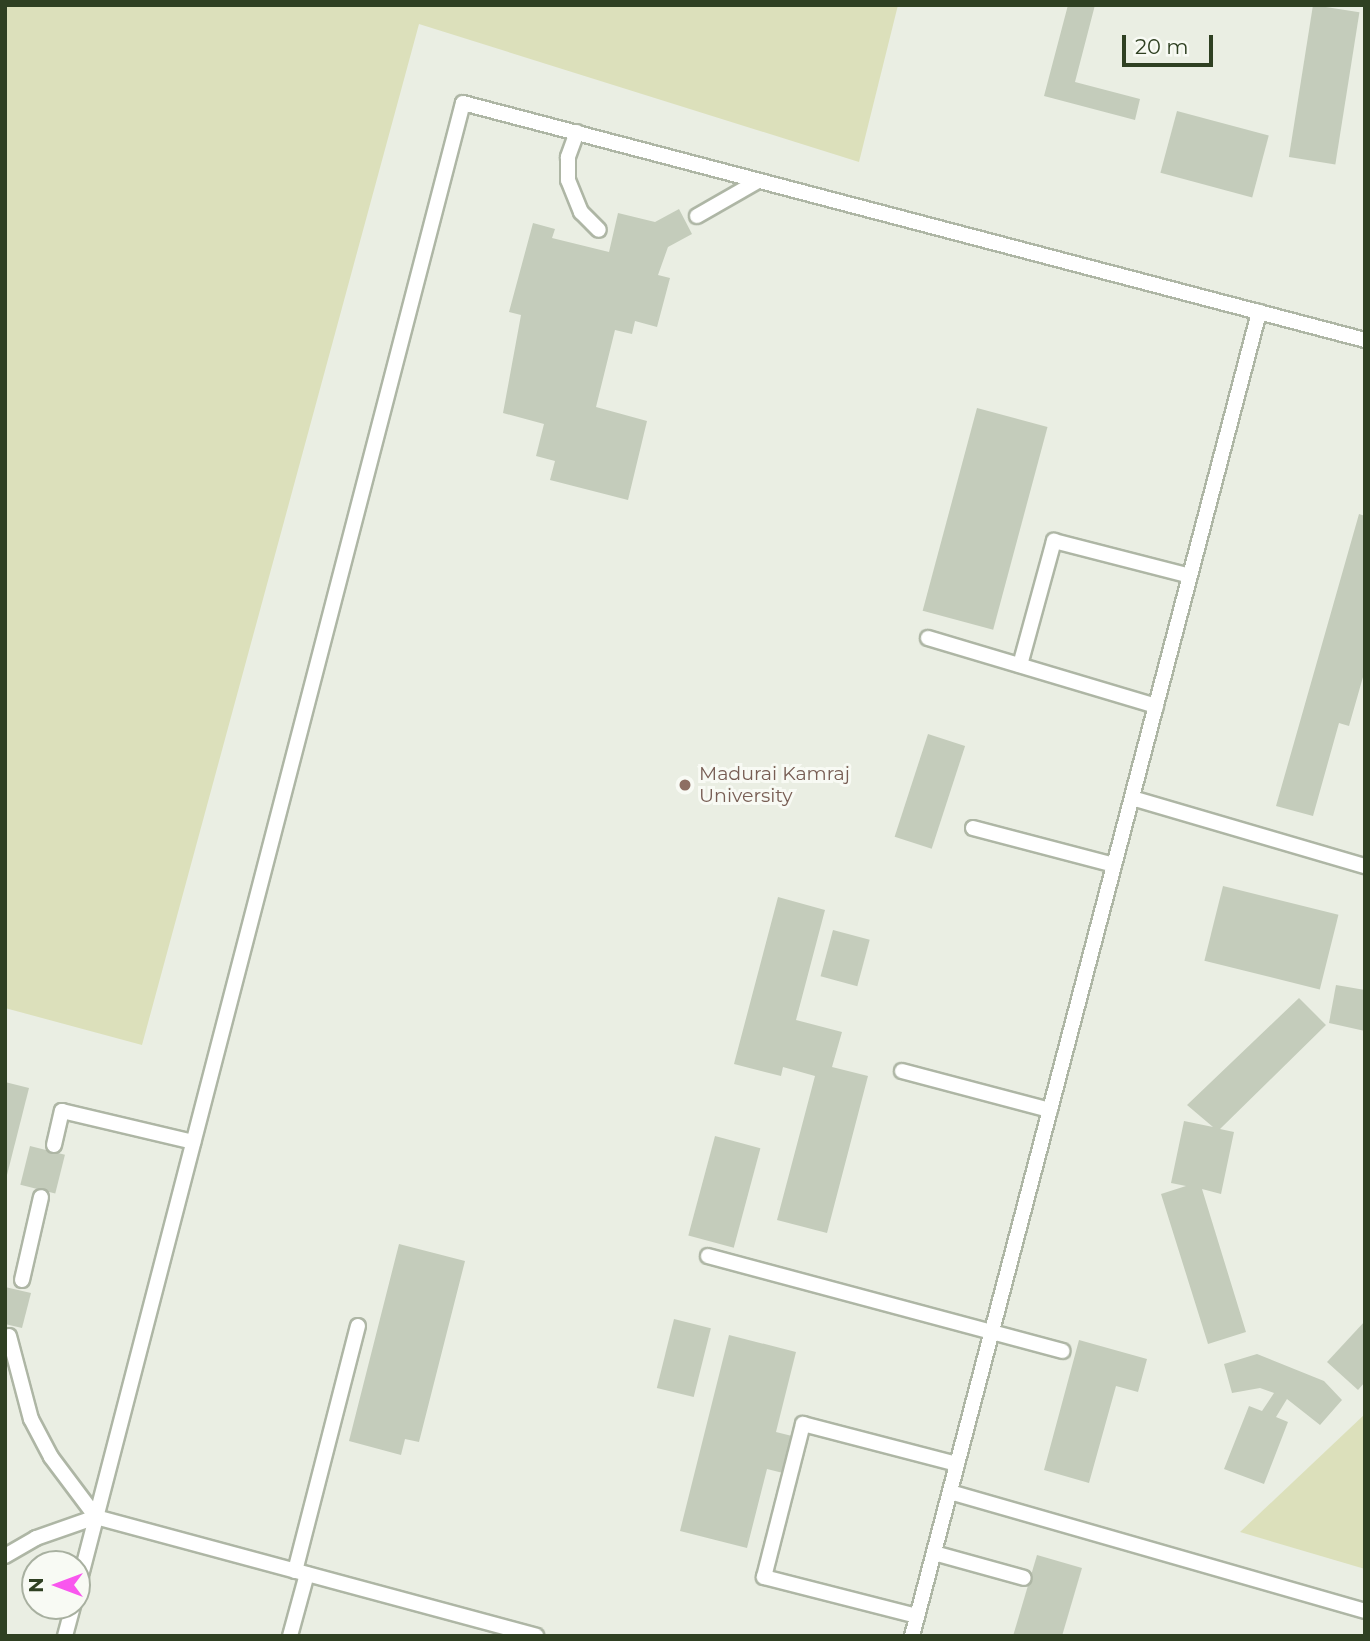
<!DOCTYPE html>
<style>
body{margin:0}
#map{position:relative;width:1370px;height:1641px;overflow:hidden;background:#eaeee3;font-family:Montserrat,sans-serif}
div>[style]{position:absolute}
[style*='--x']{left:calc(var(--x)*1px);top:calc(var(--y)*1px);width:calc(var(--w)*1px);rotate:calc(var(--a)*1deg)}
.green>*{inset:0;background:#dce0bb}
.building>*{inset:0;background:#c4ccbb;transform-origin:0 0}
.roads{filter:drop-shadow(2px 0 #aeb6a5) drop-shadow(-2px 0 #aeb6a5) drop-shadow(0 2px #aeb6a5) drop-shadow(0 -2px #aeb6a5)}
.service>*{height:14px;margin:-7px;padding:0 7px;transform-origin:7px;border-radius:7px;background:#fff}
.dots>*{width:19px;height:19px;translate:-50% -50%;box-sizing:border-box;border:4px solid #f8faf4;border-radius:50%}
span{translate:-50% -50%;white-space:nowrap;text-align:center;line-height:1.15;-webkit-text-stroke:6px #f8faf4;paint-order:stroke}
.education-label{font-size:19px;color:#785e54}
.left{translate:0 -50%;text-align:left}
.frame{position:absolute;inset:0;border:7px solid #2f4022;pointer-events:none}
.north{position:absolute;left:21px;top:1550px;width:70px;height:70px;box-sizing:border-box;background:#f8faf4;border:2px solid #a8b0a0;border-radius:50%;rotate:270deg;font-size:19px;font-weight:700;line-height:28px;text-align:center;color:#2f4022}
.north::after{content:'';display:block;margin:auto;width:24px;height:32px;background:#f956ee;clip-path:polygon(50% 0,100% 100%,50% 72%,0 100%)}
.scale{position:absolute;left:1122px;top:35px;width:91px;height:32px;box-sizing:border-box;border:4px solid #2f4022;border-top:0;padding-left:9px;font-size:21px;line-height:24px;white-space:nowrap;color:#2f4022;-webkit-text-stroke:5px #f8faf4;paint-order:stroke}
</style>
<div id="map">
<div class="green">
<div style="clip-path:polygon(5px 5px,898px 5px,859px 162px,419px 24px,142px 1045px,5px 1008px)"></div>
<div style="clip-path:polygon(1365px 1414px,1365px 1569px,1240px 1532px)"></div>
</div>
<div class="building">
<div style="clip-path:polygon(1068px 5px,1095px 5px,1075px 82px,1140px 99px,1135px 120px,1044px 96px)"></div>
<div style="left:1313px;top:5px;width:47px;height:154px;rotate:9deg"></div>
<div style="left:1177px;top:111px;width:95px;height:64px;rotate:15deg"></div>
<div style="clip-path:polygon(679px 209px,692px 234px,668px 247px,658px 275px,670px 278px,657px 327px,635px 321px,632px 334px,615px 330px,596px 407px,647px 421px,628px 500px,550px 480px,555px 461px,536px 456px,544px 424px,503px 413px,521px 315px,509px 312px,533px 223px,555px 229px,552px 238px,609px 252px,618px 213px,655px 222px)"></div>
<div style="left:977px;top:408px;width:73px;height:210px;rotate:15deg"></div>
<div style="clip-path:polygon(1359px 514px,1365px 516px,1365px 670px,1349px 726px,1339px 723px,1313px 816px,1276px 806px)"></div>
<div style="left:928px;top:734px;width:39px;height:108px;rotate:18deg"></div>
<div style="left:1223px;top:886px;width:119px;height:77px;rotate:14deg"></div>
<div style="clip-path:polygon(778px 897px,825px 910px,796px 1020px,842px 1032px,832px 1067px,868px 1076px,827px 1233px,777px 1220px,815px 1076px,783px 1067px,781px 1076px,734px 1064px)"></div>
<div style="left:833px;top:930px;width:38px;height:48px;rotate:15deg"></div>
<div style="clip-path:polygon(1336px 985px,1365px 990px,1365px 1031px,1329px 1023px)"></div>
<div style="clip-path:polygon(1299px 998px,1326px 1025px,1220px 1129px,1234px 1132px,1221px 1194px,1202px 1189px,1246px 1332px,1208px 1344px,1161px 1194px,1186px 1186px,1171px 1183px,1184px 1121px,1213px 1127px,1187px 1105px)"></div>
<div style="clip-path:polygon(5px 1082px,29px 1088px,6px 1179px,5px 1179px)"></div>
<div style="left:715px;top:1136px;width:47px;height:103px;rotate:15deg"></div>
<div style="left:30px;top:1146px;width:36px;height:40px;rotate:14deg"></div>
<div style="clip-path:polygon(399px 1244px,465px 1261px,419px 1442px,405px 1439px,401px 1455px,349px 1441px)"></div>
<div style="clip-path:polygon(5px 1287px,31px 1293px,22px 1328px,5px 1324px)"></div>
<div style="left:674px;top:1319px;width:38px;height:71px;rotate:14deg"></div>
<div style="clip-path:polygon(1365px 1321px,1365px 1382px,1358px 1390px,1327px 1362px)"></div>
<div style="clip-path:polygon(729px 1335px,796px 1352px,776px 1432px,796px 1437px,787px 1474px,767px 1469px,747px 1548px,680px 1531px)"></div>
<div style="clip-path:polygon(1079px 1340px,1147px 1359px,1138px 1392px,1116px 1386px,1089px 1483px,1044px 1470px)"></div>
<div style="clip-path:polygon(1257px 1354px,1324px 1381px,1342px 1400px,1320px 1425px,1287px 1399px,1276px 1417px,1288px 1422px,1264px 1484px,1224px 1469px,1249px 1406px,1262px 1411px,1274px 1393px,1260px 1388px,1232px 1393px,1224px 1364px)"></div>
<div style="clip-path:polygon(1037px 1555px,1082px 1568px,1062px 1636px,1013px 1636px)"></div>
</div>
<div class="roads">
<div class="service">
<div style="--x:577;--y:132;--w:27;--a:110"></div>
<div style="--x:568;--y:157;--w:23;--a:90"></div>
<div style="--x:568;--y:180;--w:35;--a:68"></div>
<div style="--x:581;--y:212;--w:25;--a:45"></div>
<div style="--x:697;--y:216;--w:70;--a:-29.8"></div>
<div style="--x:928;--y:638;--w:238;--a:16.6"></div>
<div style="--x:1020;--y:665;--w:129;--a:-74.7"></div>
<div style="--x:1054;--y:541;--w:140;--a:14.4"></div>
<div style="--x:1132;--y:798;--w:243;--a:16.3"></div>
<div style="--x:973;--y:828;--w:146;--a:14.7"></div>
<div style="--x:902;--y:1071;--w:153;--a:14.8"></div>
<div style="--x:54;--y:1145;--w:35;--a:-77"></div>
<div style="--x:62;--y:1111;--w:135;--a:13.3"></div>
<div style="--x:708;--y:1256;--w:367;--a:15"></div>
<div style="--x:22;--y:1280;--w:85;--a:-77.1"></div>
<div style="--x:9;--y:1336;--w:86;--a:75.2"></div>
<div style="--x:31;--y:1419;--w:43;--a:62.2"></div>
<div style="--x:51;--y:1457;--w:75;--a:53.1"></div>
<div style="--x:950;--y:1492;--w:432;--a:16"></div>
<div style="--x:934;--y:1553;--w:93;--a:15.5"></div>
<div style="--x:5;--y:1556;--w:36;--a:-30"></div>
<div style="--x:36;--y:1538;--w:64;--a:-19.3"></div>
<div style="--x:96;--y:1517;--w:456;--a:15.1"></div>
<div style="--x:295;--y:1571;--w:253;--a:-75.6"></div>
<div style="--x:77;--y:1591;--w:1537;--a:-75.46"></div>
<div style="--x:463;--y:103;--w:933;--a:14.72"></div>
<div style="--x:917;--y:1616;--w:158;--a:-165.7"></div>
<div style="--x:764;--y:1577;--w:158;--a:-75.7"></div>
<div style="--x:803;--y:1424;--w:159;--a:14.6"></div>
<div style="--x:65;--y:1636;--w:31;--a:-75"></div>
<div style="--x:290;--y:1636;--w:64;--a:-74.7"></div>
<div style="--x:912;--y:1636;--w:1369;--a:-75.31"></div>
</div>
</div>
<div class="dots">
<div style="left:685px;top:785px;background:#8d6e63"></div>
</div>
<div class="education-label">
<span class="left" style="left:699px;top:785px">Madurai Kamraj<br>University</span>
</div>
<div class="frame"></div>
<div class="north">N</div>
<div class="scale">20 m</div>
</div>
